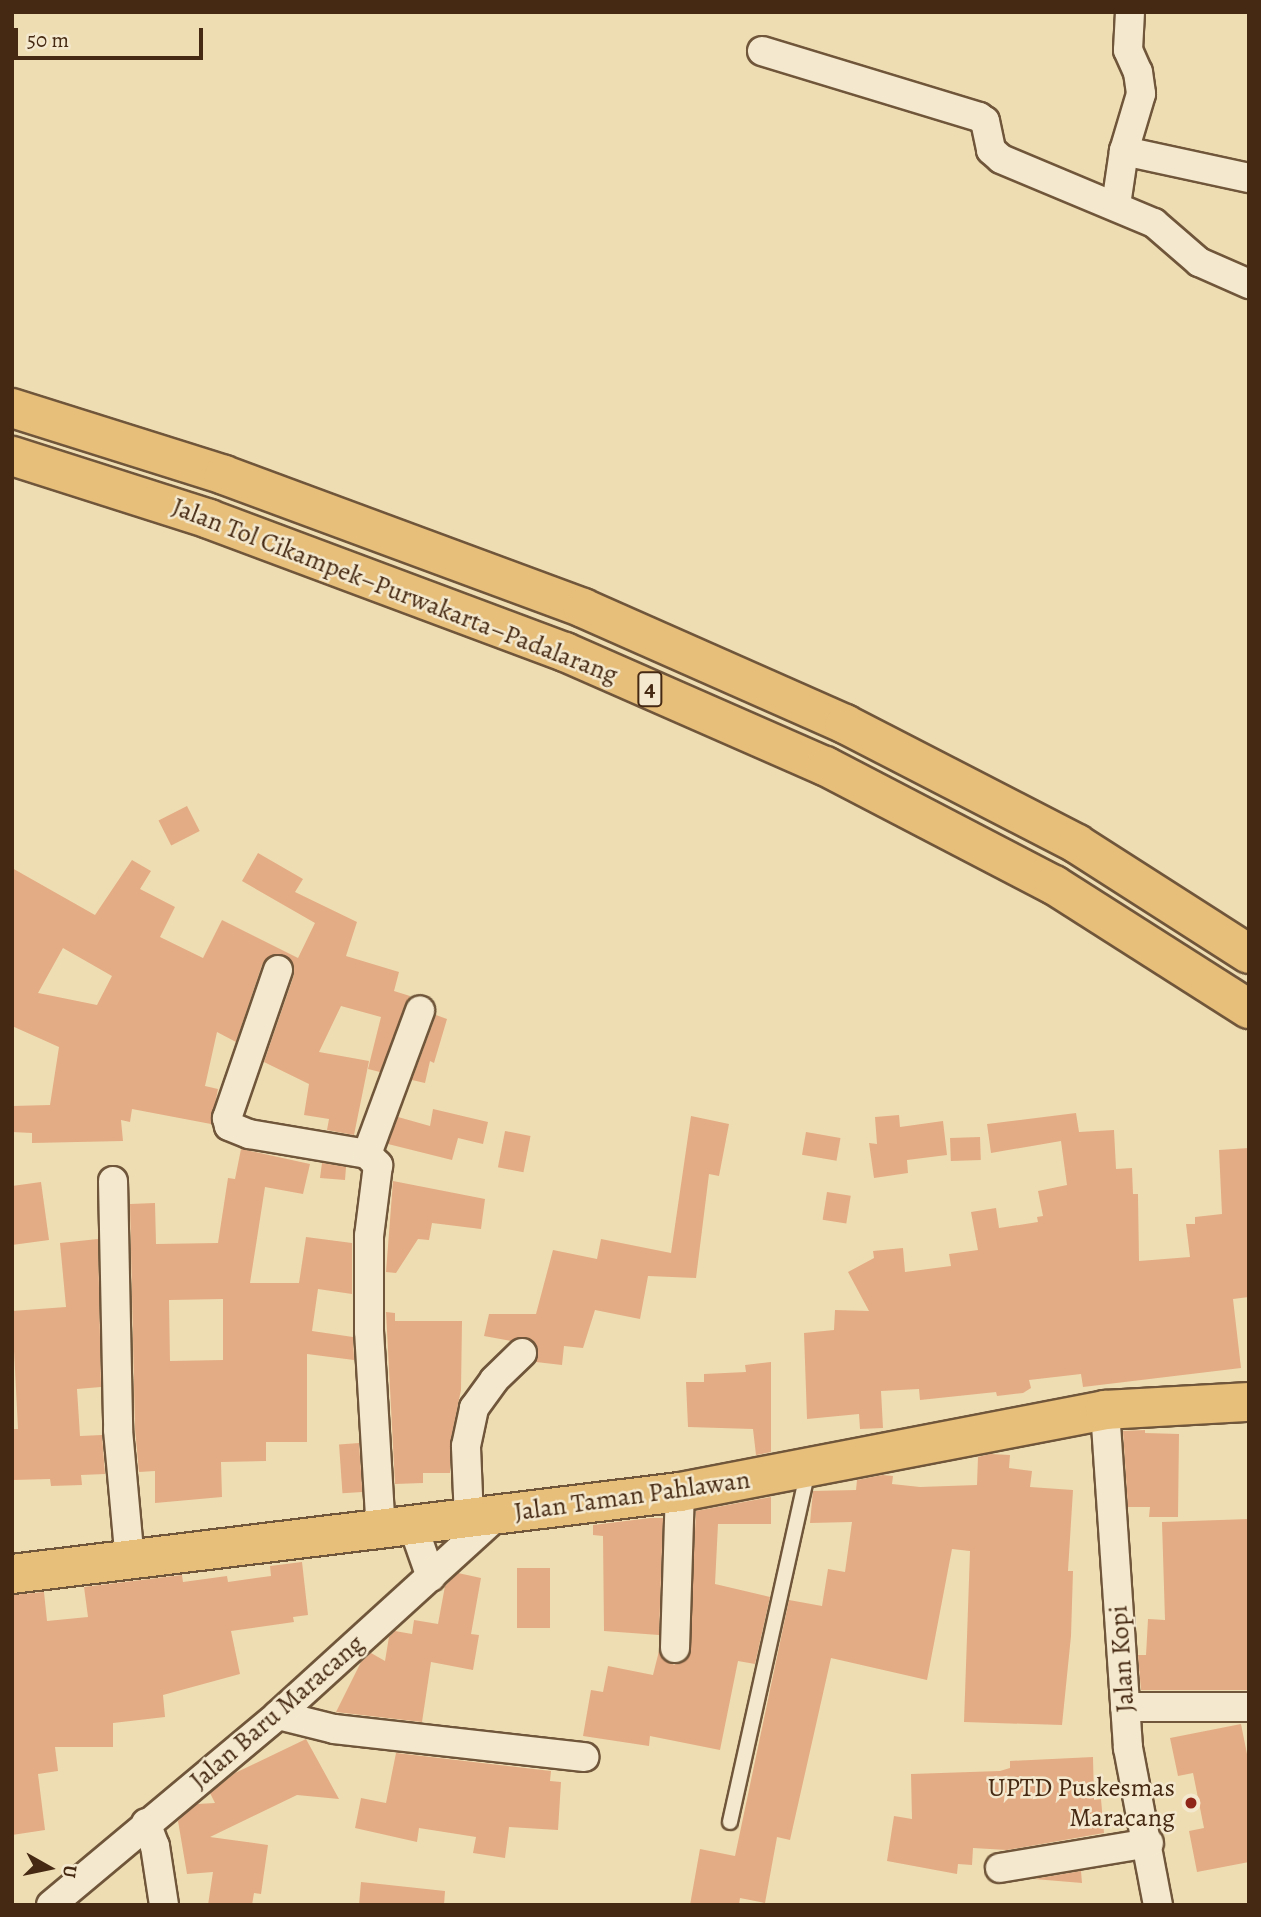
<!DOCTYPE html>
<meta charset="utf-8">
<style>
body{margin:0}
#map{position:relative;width:1261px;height:1917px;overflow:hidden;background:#eeddb3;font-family:Alegreya,serif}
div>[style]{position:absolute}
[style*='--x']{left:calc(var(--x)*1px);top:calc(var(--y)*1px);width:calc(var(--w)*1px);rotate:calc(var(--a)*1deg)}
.building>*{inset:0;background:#e4ac84;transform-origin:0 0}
.roads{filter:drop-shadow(2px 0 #70563a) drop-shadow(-2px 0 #70563a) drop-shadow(0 2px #70563a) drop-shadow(0 -2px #70563a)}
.lane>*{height:14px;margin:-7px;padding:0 7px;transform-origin:7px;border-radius:7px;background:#f4e9ce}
.street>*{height:28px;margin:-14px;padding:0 14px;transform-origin:14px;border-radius:14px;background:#f4e9ce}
.primary>*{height:38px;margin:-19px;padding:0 19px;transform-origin:19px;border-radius:19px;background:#e7be7a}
.highway>*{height:38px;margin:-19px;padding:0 19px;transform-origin:19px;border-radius:19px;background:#e7be7a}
.dots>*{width:19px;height:19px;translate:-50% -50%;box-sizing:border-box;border:4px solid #f4e9ce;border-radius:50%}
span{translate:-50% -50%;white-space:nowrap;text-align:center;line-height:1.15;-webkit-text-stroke:5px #f4e9ce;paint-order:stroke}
.shield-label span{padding:2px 5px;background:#f4e9ce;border:2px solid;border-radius:5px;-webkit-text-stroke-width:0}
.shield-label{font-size:24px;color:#462912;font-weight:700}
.street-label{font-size:26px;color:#462912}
.poi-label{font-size:26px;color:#462912}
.right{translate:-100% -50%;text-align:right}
.frame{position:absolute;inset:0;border:14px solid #462912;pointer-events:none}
.north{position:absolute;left:14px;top:1833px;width:70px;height:70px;-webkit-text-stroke:5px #f4e9ce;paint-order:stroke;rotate:99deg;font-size:19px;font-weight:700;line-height:28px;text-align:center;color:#462912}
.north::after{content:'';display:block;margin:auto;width:24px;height:32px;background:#462912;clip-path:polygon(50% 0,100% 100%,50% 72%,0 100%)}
.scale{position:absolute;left:14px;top:28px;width:189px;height:32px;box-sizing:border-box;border:4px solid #462912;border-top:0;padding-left:9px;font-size:21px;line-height:24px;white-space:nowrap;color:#462912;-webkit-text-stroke:5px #f4e9ce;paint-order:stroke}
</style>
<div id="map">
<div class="building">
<div style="left:187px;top:806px;width:28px;height:32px;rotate:63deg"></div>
<div style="clip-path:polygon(evenodd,258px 853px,303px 879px,295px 892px,357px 922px,346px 956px,399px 972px,394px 991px,410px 996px,380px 1072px,368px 1069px,381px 1017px,341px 1006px,319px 1052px,369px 1061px,354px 1135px,327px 1130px,329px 1119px,304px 1115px,309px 1084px,264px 1062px,294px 975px,290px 959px,276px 954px,262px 965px,236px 1042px,217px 1032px,205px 1086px,218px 1089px,211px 1124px,132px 1109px,130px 1122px,121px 1120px,123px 1141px,32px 1143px,32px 1133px,12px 1132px,12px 1106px,50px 1105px,59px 1047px,12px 1026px,12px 868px,95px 915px,132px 860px,151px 871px,140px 889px,175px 907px,160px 937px,203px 958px,222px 920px,298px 958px,315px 923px,242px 881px,258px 853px,63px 948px,112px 976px,97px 1005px,38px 993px,63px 948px)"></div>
<div style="clip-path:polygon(436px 1015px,447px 1019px,434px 1063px,430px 1061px,425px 1083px,412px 1080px)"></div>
<div style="clip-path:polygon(433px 1109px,488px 1122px,483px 1144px,458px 1138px,452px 1160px,388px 1144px,398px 1117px,430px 1126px)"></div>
<div style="clip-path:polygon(1076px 1113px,1079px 1132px,1114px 1130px,1116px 1169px,1132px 1168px,1133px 1194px,1138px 1194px,1139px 1261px,1190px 1257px,1186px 1224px,1195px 1224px,1195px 1217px,1222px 1214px,1219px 1150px,1249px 1148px,1249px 1297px,1233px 1299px,1241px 1368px,1083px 1387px,1081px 1374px,1029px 1380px,1031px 1388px,1023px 1393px,997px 1396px,996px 1392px,920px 1400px,919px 1389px,881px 1391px,883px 1428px,860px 1429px,859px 1414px,807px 1419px,804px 1333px,834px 1330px,835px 1310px,869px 1311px,848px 1272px,874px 1258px,873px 1251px,903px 1248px,905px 1272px,951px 1266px,949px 1254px,978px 1250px,971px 1212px,996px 1208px,999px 1228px,1038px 1222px,1037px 1217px,1043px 1216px,1038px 1191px,1067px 1185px,1061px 1141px,991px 1153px,987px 1124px)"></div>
<div style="clip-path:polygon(899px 1115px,900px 1127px,943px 1121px,947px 1155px,907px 1160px,908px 1173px,874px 1178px,869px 1143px,877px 1144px,875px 1117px)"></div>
<div style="clip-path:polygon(691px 1116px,729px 1124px,719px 1176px,709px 1174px,696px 1278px,648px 1276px,640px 1319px,595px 1310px,583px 1348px,564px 1346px,562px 1365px,536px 1362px,538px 1348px,527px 1337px,511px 1341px,484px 1336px,489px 1314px,536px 1314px,553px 1250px,597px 1259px,601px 1239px,671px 1253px)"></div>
<div style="left:505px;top:1131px;width:26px;height:37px;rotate:11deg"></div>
<div style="left:806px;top:1132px;width:35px;height:23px;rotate:10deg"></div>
<div style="left:980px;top:1137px;width:23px;height:30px;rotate:88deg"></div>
<div style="clip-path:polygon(evenodd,241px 1149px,310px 1164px,303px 1194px,265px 1187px,250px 1283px,299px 1283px,306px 1237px,352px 1243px,352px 1294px,318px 1289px,312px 1331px,353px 1337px,354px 1360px,307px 1354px,307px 1442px,266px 1442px,266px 1461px,221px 1462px,222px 1497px,155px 1503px,155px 1471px,139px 1472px,135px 1429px,130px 1204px,155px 1203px,156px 1244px,218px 1243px,228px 1178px,235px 1179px,241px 1149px,223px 1299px,223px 1360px,170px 1361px,169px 1300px,223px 1299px)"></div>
<div style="clip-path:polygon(322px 1163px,346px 1167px,345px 1180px,320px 1178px)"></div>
<div style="clip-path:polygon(393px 1181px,485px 1199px,481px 1229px,432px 1223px,429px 1240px,418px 1239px,396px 1273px,386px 1272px)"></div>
<div style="clip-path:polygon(41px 1182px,49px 1240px,12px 1245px,12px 1186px)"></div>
<div style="left:827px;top:1192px;width:24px;height:28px;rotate:9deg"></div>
<div style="clip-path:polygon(98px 1239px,101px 1387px,77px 1389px,80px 1436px,102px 1435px,105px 1474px,81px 1475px,82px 1485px,51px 1486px,50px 1479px,12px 1480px,12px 1429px,18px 1429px,12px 1311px,66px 1307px,60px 1243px)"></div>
<div style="clip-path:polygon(386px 1312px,395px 1313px,395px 1321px,462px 1321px,461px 1390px,450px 1443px,450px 1473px,423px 1473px,423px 1483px,395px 1484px)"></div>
<div style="clip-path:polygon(771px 1362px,771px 1452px,756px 1455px,753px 1429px,688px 1427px,686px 1382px,704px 1382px,704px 1374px,746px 1372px,745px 1365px)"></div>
<div style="clip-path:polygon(1145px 1430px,1145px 1433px,1179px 1434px,1178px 1517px,1149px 1517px,1150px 1507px,1128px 1507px,1123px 1431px)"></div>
<div style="left:359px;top:1443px;width:49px;height:20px;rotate:86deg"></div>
<div style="clip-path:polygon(990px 1454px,1010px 1455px,1009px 1468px,1032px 1471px,1030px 1487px,1073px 1490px,1068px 1571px,1073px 1571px,1071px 1636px,1062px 1725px,964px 1722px,970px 1551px,952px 1549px,927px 1680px,831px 1658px,790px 1840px,777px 1837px,765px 1903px,740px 1898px,739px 1905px,690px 1905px,700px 1849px,735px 1856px,789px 1600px,822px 1606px,828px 1569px,845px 1572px,852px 1522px,810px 1523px,813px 1491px,856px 1490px,857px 1480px,883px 1475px,893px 1476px,892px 1484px,920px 1487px,977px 1485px,978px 1457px)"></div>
<div style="clip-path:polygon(771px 1497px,771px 1524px,718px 1524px,715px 1584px,770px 1597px,755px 1664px,738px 1661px,720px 1750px,650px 1736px,649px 1746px,583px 1736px,591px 1690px,603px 1692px,608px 1666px,653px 1675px,659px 1651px,674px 1665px,689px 1656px,696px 1511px)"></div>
<div style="clip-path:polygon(650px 1518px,663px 1518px,659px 1635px,604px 1631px,603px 1536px,593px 1535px,593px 1525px)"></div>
<div style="clip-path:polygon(1249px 1519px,1249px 1690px,1141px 1690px,1138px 1655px,1146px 1655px,1148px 1619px,1165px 1620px,1162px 1522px)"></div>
<div style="clip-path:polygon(302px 1562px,308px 1615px,293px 1617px,294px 1622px,231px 1631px,240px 1674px,163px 1695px,165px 1717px,113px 1723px,113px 1747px,55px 1747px,58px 1771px,38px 1774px,45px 1830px,12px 1835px,12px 1595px,44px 1592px,47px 1621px,88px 1617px,84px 1587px,182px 1575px,183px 1582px,227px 1576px,228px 1582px,271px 1576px,270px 1566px)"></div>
<div style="left:550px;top:1568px;width:60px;height:33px;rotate:90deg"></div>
<div style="clip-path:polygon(458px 1573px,481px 1578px,471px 1634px,479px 1635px,473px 1670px,431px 1662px,422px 1722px,336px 1712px,361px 1662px,371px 1653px,385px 1661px,389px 1637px,395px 1631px,412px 1634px,414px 1620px,438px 1624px,445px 1586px)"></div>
<div style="clip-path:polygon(1241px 1724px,1249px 1764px,1249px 1862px,1197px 1872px,1189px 1831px,1204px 1828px,1193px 1773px,1178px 1776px,1170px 1738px)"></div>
<div style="clip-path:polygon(306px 1739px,339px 1799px,297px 1795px,210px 1837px,268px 1845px,261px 1894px,254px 1893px,252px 1905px,208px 1905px,213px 1872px,187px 1874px,178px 1821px,197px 1804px,215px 1803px,210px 1793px,235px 1773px)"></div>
<div style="clip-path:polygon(396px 1753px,551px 1771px,550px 1781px,561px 1782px,558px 1830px,509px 1827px,505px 1858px,473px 1853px,476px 1837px,419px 1828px,417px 1842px,355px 1828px,361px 1798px,386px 1803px)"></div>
<div style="clip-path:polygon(1093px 1757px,1094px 1800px,1101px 1799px,1104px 1833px,1007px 1850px,973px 1848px,972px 1865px,958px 1864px,957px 1874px,887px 1861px,894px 1816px,912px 1819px,911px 1774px,1000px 1771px,1010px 1768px,1010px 1761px)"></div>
<div style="clip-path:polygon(1081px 1871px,1082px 1883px,1034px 1879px)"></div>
<div style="clip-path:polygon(361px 1882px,445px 1891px,444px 1905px,359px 1905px)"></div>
</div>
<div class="roads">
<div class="lane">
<div style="--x:730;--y:1822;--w:362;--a:-77.5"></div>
</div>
<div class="street">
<div style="--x:1130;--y:12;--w:38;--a:93"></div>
<div style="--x:1128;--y:50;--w:24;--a:66"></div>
<div style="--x:1138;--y:72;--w:22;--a:82"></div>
<div style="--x:1141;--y:94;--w:59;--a:106.6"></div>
<div style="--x:1124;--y:151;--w:128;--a:12.2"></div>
<div style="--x:762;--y:51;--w:227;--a:16.9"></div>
<div style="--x:979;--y:117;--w:7;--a:34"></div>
<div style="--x:985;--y:121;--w:30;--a:78"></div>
<div style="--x:991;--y:150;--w:13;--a:42"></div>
<div style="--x:1001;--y:159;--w:166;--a:22.7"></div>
<div style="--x:1154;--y:223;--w:60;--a:40.9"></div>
<div style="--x:1199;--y:262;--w:55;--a:23.7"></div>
<div style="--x:1116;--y:205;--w:55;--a:-81.6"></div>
<div style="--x:278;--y:970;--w:157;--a:109"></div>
<div style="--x:227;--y:1118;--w:8;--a:76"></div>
<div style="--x:229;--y:1126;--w:22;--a:22"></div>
<div style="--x:249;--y:1134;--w:120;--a:9.6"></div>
<div style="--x:367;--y:1154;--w:16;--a:45"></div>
<div style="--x:378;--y:1165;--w:72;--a:97.2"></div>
<div style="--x:369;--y:1236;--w:95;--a:90"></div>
<div style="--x:369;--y:1331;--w:200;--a:86.6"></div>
<div style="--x:367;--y:1154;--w:153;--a:-69.7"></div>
<div style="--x:113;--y:1181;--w:249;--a:88.8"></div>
<div style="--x:118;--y:1430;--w:132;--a:84.8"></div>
<div style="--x:1105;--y:1410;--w:339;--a:86.1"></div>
<div style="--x:1128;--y:1748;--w:160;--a:79.2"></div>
<div style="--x:469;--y:1519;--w:73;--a:-92.4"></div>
<div style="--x:466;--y:1446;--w:39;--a:-78"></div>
<div style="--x:474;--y:1408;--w:34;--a:-54"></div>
<div style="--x:494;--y:1380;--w:39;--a:-44"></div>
<div style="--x:413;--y:1526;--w:54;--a:70.6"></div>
<div style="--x:675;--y:1648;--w:156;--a:-88.2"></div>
<div style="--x:1125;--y:1707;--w:124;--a:0"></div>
<div style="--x:278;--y:1715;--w:58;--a:14"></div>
<div style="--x:334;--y:1729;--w:252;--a:6.4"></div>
<div style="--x:146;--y:1823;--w:25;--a:69"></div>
<div style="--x:155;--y:1846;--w:60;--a:81.3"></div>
<div style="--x:1000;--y:1868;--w:151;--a:-9.5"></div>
<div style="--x:51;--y:1905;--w:296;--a:-39.9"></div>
<div style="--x:278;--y:1715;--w:297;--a:-42.3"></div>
</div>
<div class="primary">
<div style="--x:12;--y:1574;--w:673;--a:-7"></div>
<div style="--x:680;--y:1492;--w:433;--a:-10.9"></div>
<div style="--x:1105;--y:1410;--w:144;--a:-3.2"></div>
</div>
<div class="highway">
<div style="--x:12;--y:408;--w:222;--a:17.5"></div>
<div style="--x:224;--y:475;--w:383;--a:20.3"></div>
<div style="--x:583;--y:608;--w:287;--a:23.9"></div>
<div style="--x:845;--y:724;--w:261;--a:27.3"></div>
<div style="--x:1077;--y:844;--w:204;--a:32.6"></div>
<div style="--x:12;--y:456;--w:207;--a:17.7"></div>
<div style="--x:209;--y:519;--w:380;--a:20.5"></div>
<div style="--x:565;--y:652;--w:284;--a:23.7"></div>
<div style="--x:825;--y:766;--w:258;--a:27.5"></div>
<div style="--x:1054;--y:885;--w:231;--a:32.5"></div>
</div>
</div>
<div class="dots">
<div style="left:1191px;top:1803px;background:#8f2418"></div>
</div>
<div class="shield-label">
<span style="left:650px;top:689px">4</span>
</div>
<div class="street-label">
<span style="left:395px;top:591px;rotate:21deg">Jalan Tol Cikampek–Purwakarta–Padalarang</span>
<span style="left:632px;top:1496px;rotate:-8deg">Jalan Taman Pahlawan</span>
<span style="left:1122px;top:1659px;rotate:-94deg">Jalan Kopi</span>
<span style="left:277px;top:1712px;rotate:-41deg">Jalan Baru Maracang</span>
</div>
<div class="poi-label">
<span class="right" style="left:1175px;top:1803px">UPTD Puskesmas<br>Maracang</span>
</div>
<div class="frame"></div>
<div class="north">U</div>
<div class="scale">50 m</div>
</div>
